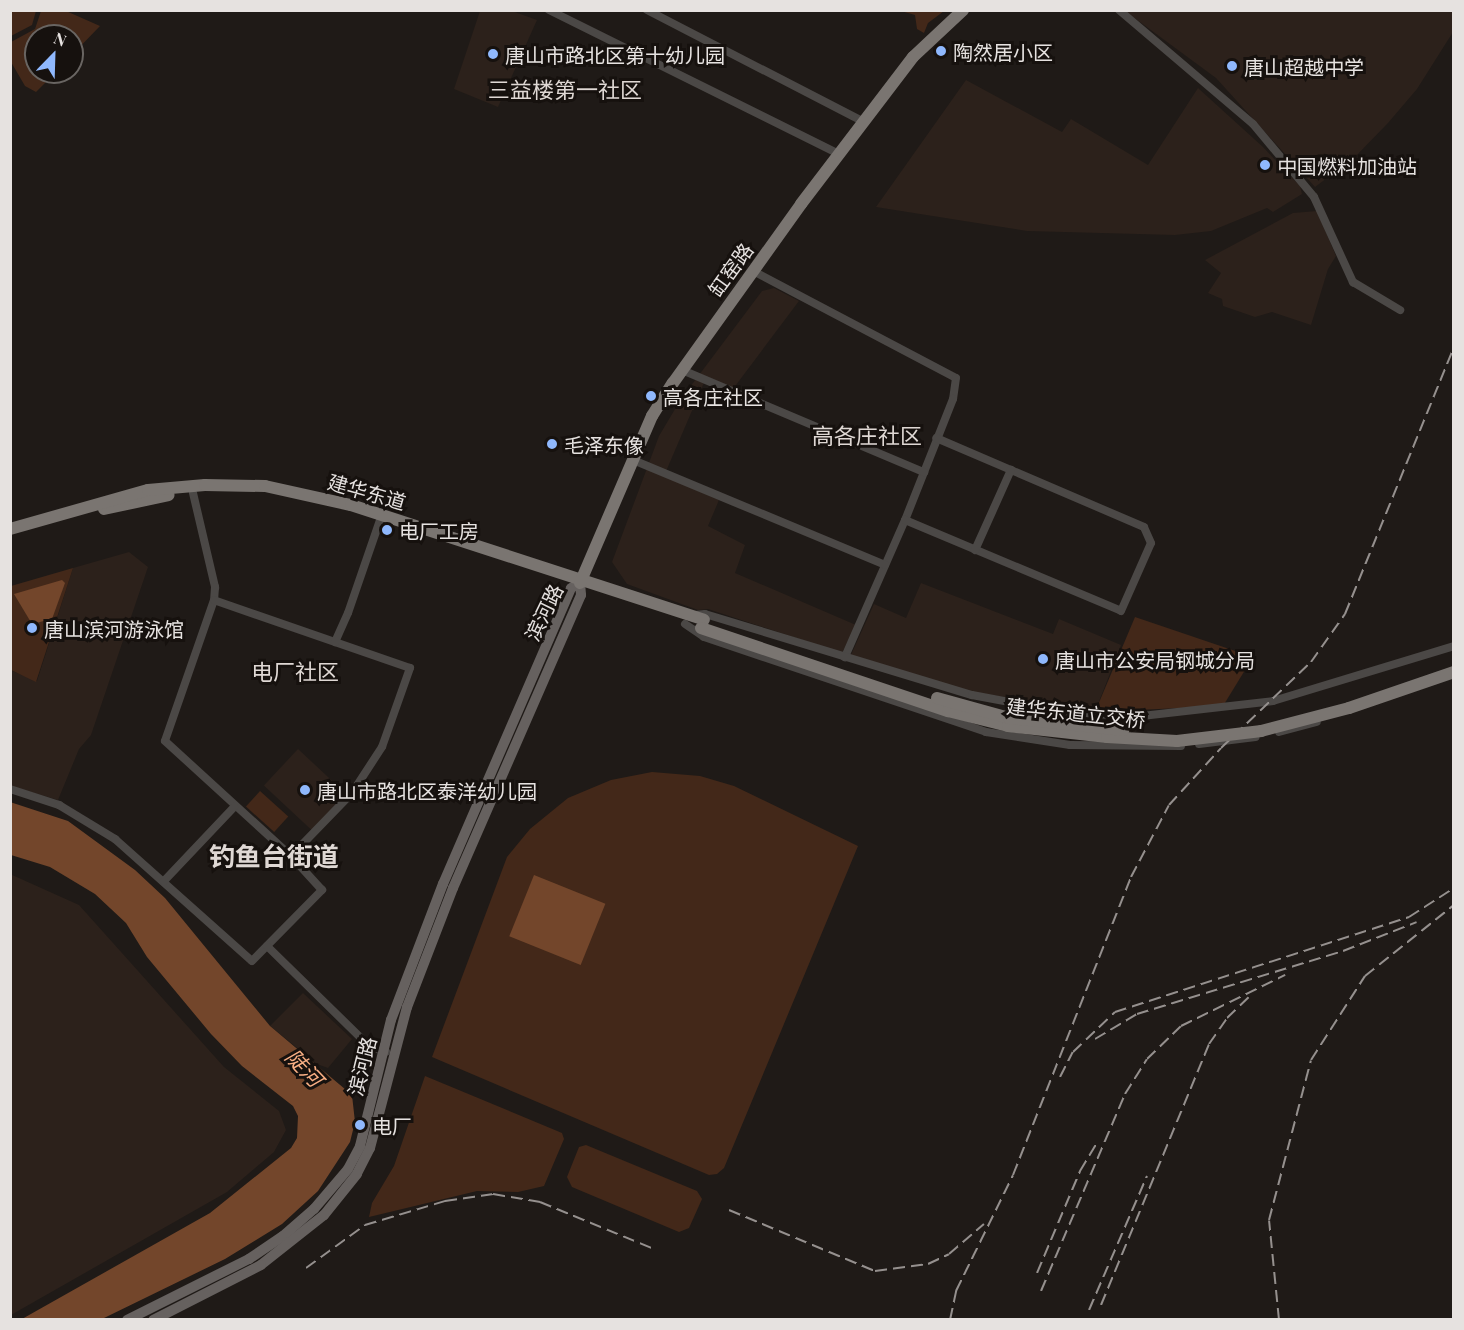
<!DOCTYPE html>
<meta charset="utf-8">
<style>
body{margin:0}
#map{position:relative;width:1464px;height:1330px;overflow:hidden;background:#1f1a17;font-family:"Playfair Display","Noto Sans SC",serif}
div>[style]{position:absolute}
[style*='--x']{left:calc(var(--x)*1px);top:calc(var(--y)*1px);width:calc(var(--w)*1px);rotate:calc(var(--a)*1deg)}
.built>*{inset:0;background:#2c211b;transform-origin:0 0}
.green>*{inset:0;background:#432819;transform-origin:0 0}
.water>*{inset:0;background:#73462b;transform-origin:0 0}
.minor>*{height:8px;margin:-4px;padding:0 4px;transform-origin:4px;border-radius:4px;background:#4b4846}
.secondary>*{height:10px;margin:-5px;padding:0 5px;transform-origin:5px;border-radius:5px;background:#66615f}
.primary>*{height:12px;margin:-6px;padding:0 6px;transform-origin:6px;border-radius:6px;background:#7a7571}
.rail>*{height:2px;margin-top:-1px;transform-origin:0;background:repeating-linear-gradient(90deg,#95908e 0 12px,transparent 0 18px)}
.primary-bridge>*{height:12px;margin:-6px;padding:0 6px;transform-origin:6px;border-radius:6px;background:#7a7571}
.dots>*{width:16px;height:16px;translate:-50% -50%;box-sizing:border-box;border:3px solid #16110e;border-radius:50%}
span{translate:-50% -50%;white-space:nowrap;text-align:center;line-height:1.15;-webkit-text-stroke:6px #16110e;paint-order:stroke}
.poi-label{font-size:20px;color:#e6e2e0}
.left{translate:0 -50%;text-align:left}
.street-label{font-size:20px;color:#e6e2e0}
.water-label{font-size:21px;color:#f9af84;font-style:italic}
.quarter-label{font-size:22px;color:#dfd8d4}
.district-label{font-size:26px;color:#dfd8d4;font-weight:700}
.frame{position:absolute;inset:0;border:12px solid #e6e2e0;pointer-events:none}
.north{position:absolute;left:24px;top:24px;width:60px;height:60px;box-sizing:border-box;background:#16110e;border:2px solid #696562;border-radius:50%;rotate:23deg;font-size:16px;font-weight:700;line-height:24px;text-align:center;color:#e6e2e0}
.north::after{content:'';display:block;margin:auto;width:21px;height:27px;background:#8fb8fd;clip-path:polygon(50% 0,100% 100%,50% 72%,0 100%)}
</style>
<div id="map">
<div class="built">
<div style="clip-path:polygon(480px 11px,512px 11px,537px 20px,498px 107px,454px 89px)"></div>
<div style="clip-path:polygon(1125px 11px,1453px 11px,1453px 32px,1417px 89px,1388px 123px,1355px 157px,1315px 187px,1216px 78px)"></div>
<div style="clip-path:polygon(966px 80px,1062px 132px,1071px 119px,1148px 165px,1198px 88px,1263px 147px,1300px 186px,1302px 194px,1273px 212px,1267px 208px,1211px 231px,1175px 235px,1027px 231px,876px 207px)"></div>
<div style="clip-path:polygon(1317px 211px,1336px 256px,1328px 269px,1311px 325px,1272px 312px,1255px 317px,1223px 306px,1222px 299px,1208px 293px,1221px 273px,1205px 260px,1293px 213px)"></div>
<div style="clip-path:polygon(774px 288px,799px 301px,733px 389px,706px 378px,664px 476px,719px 500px,708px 526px,745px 545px,735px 573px,856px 625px,842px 653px,708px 609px,698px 610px,627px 584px,612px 562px,659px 436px,681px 399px,762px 291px)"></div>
<div style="clip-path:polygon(129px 552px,148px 567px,91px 735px,79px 749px,58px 800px,11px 786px,10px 670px,37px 681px,73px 568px)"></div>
<div style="clip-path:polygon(921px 583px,1053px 634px,1059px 619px,1121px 645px,1095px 712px,962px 690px,850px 657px,874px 604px,906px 618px)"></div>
<div style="left:298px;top:749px;width:67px;height:50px;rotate:43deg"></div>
<div style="clip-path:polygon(10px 874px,79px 905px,224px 1067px,279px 1111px,286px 1130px,274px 1152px,227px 1192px,11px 1315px)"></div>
<div style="clip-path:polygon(303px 993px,352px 1039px,328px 1068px,317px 1064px,270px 1026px)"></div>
</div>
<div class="green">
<div style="clip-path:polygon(11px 10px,36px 11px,32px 25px,11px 36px)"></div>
<div style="clip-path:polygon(41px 11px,66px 11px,100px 26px,72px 55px,72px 36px,36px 36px,36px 72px,56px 72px,36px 92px,25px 86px,11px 62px,11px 42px,35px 29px)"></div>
<div style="clip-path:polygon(901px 11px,944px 11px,928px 23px,924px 33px,917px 29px,915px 15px)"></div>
<div style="clip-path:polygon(73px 568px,36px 682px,11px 670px,11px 586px)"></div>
<div style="clip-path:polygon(1135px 617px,1253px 657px,1223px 706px,1095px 712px)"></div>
<div style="clip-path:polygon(652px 772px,700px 776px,734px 786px,858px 846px,724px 1168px,717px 1174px,709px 1175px,432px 1057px,507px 857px,530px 829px,568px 798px,611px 780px)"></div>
<div style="left:260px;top:791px;width:38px;height:21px;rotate:42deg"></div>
<div style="clip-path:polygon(425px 1076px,562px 1133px,564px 1139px,544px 1186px,518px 1192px,477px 1191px,369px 1217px,372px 1203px,394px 1166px)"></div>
<div style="clip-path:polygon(586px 1145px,697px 1191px,702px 1199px,689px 1228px,679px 1232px,572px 1187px,567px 1177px,579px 1147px)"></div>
</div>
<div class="water">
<div style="clip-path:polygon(62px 580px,65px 583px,52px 619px,32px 624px,14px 594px)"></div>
<div style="clip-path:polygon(10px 802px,68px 821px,135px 870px,165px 898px,270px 1026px,352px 1095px,355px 1122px,350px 1142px,318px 1191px,282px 1224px,225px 1259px,102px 1319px,22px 1319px,210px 1213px,291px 1148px,297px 1138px,298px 1116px,293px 1106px,242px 1066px,211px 1034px,147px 957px,126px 923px,95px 894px,50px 867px,11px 855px)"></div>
<div style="left:534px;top:875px;width:77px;height:66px;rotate:22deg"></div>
</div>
<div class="minor">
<div style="--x:549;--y:10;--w:324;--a:26.4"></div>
<div style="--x:647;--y:10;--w:244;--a:27.3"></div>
<div style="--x:1119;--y:10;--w:176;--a:40.4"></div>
<div style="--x:1253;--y:124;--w:95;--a:50.1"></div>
<div style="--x:1314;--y:197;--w:94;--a:65.4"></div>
<div style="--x:1353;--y:282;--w:55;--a:30.8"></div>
<div style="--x:753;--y:271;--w:229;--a:27.8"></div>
<div style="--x:956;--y:378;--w:21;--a:98"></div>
<div style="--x:953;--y:399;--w:130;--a:111.6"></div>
<div style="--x:905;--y:520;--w:150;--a:113.7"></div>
<div style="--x:682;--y:370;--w:263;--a:22.9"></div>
<div style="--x:633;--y:460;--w:273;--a:22.6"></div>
<div style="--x:193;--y:493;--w:97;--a:76.8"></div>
<div style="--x:215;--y:587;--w:13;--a:94"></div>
<div style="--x:214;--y:600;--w:149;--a:109.2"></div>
<div style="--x:165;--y:741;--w:171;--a:42.4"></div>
<div style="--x:291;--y:856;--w:88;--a:-45.9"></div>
<div style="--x:352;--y:793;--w:55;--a:-56.9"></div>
<div style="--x:382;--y:747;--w:84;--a:-70.5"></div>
<div style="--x:410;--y:668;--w:207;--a:-160.9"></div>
<div style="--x:905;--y:520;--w:234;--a:22.8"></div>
<div style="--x:1121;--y:611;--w:74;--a:-66.2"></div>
<div style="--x:1151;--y:543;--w:17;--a:-114"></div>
<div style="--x:1144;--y:527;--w:226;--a:-156.8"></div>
<div style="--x:975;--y:550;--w:88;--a:-65.8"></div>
<div style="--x:695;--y:615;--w:10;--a:-6"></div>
<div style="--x:705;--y:614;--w:279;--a:16.9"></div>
<div style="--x:972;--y:695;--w:81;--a:10.6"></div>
<div style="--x:1052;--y:710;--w:81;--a:4.9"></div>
<div style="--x:1133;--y:717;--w:141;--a:-6.5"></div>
<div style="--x:1273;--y:701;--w:189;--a:-16.9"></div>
<div style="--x:685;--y:624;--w:23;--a:34"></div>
<div style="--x:704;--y:637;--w:298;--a:18.6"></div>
<div style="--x:986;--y:732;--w:85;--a:8.8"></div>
<div style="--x:1070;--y:745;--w:111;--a:0.5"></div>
<div style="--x:335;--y:642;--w:32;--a:-66"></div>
<div style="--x:348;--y:613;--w:98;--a:-71"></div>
<div style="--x:1279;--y:732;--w:39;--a:-15"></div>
<div style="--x:1199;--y:744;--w:57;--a:-7"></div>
<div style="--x:10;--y:789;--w:52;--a:18.1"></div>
<div style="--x:59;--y:805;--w:66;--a:31.3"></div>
<div style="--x:115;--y:839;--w:183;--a:41.7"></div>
<div style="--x:252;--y:961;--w:100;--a:-45.4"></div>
<div style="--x:322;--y:890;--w:46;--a:-132.4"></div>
<div style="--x:164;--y:881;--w:102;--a:-46.6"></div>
<div style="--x:267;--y:946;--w:143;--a:44.4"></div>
<div style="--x:369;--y:1046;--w:18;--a:19"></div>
</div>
<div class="secondary">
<div style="--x:127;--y:1320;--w:136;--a:-26.6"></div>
<div style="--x:249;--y:1259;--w:41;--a:-34.1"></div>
<div style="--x:283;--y:1236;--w:41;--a:-41.1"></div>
<div style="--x:314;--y:1209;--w:52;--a:-49.6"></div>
<div style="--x:348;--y:1169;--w:26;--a:-62"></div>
<div style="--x:360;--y:1146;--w:130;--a:-76.2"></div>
<div style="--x:391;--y:1020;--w:146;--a:-69.1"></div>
<div style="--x:443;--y:884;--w:322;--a:-66.6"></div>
<div style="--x:571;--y:588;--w:10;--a:-29"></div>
<div style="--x:580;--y:583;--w:12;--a:85"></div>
<div style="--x:581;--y:595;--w:320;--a:113.6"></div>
<div style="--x:453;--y:888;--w:128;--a:111.1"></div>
<div style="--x:407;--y:1007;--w:146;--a:104.7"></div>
<div style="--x:370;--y:1148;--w:29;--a:117"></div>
<div style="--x:357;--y:1174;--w:53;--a:128.8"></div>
<div style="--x:324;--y:1215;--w:80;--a:141.6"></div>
<div style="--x:261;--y:1265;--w:121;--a:153"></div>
</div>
<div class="primary">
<div style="--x:104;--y:509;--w:66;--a:-12.2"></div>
<div style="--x:10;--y:529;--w:143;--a:-15.8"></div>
<div style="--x:148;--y:490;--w:57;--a:-5"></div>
<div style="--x:205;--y:485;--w:60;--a:1"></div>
<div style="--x:265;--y:486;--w:88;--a:12.5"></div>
<div style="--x:351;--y:505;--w:371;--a:18"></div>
<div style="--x:580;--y:583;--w:182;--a:-66.7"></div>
<div style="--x:652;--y:416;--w:39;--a:-58"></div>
<div style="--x:673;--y:383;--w:220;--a:-54.4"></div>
<div style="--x:801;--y:204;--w:185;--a:-52.7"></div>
<div style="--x:913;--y:57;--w:69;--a:-43.2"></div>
</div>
<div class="rail">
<div style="--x:1095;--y:1039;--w:49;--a:-30.8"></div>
<div style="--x:1137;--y:1014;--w:215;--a:-17"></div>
<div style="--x:1343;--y:951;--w:79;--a:-21.4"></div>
<div style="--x:1060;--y:1077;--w:28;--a:-63"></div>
<div style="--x:1073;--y:1052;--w:58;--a:-43.6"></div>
<div style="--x:1115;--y:1012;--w:309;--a:-17.9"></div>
<div style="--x:1409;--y:917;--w:54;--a:-32.8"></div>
<div style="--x:729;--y:1210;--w:158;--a:22.7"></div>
<div style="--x:875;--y:1271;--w:53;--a:-7.5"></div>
<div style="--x:928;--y:1264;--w:23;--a:-25"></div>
<div style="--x:949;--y:1254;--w:46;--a:-40.6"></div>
<div style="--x:306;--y:1268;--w:73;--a:-36.1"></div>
<div style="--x:365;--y:1225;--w:84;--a:-16.7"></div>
<div style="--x:445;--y:1201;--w:49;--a:-8.3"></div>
<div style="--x:493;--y:1194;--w:48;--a:9.7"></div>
<div style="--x:540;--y:1202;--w:123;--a:22.4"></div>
<div style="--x:1037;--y:1273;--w:111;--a:-67.1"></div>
<div style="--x:1080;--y:1171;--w:33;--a:-59"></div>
<div style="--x:1041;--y:1291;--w:214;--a:-66.9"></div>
<div style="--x:1125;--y:1094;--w:41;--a:-57.8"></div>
<div style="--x:1147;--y:1059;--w:47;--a:-44.1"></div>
<div style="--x:1181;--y:1026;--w:116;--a:-26.1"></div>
<div style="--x:1101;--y:1305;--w:282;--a:-67.5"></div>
<div style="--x:1209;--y:1044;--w:32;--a:-55"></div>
<div style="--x:1227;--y:1018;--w:30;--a:-44"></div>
<div style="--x:1089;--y:1310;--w:146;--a:-66.6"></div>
<div style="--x:950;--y:1320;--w:30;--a:-78"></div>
<div style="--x:956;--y:1291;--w:129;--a:-63.8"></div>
<div style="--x:1013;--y:1175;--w:321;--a:-68.4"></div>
<div style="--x:1131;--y:877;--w:81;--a:-62.2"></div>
<div style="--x:1169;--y:805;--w:77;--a:-47.6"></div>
<div style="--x:1221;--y:748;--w:124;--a:-43.7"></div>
<div style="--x:1311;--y:662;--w:59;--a:-54.7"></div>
<div style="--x:1345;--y:614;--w:288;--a:-67.8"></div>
<div style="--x:1279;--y:1320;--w:100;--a:-95.7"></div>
<div style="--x:1269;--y:1220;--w:165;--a:-75.3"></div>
<div style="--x:1311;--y:1060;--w:100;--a:-57.3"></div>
<div style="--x:1365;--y:976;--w:114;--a:-38.6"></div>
</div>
<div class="primary-bridge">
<div style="--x:701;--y:628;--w:261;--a:18.6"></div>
<div style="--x:948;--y:711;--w:62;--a:14"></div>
<div style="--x:1008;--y:726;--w:100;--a:6.3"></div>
<div style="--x:1107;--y:737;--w:70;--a:3.3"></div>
<div style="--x:1177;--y:741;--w:85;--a:-6.8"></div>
<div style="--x:1261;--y:731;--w:91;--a:-14.6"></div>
<div style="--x:1349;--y:708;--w:111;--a:-18.9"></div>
<div style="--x:937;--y:698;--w:75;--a:15.5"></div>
<div style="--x:1009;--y:718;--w:115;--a:6"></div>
</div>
<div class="dots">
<div style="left:941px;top:51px;background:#8fb8fd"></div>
<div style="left:493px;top:54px;background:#8fb8fd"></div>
<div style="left:1232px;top:66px;background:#8fb8fd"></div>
<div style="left:1265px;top:165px;background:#8fb8fd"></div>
<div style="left:651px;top:396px;background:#8fb8fd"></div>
<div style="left:552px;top:444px;background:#8fb8fd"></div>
<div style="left:387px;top:530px;background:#8fb8fd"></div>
<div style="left:32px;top:628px;background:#8fb8fd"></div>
<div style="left:1043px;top:659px;background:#8fb8fd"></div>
<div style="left:305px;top:790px;background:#8fb8fd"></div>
<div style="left:360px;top:1125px;background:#8fb8fd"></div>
</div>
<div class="poi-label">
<span class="left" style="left:953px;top:51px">陶然居小区</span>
<span class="left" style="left:505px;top:54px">唐山市路北区第十幼儿园</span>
<span class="left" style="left:1244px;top:66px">唐山超越中学</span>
<span class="left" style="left:1277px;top:165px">中国燃料加油站</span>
<span class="left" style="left:663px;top:396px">高各庄社区</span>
<span class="left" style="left:564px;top:444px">毛泽东像</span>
<span class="left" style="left:399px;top:530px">电厂工房</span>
<span class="left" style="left:44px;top:628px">唐山滨河游泳馆</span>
<span class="left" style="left:1055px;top:659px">唐山市公安局钢城分局</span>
<span class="left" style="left:317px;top:790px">唐山市路北区泰洋幼儿园</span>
<span class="left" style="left:372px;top:1125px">电厂</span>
</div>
<div class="street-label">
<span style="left:730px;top:269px;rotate:-54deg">缸窑路</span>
<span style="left:367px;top:491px;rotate:16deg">建华东道</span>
<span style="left:543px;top:612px;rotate:-64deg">滨河路</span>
<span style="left:1076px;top:712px;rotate:6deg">建华东道立交桥</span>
<span style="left:361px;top:1066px;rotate:-76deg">滨河路</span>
</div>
<div class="water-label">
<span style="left:305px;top:1067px;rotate:46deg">陡河</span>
</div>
<div class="quarter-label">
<span style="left:565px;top:90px">三益楼第一社区</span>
<span style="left:867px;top:436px">高各庄社区</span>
<span style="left:295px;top:672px">电厂社区</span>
</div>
<div class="district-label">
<span style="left:274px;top:856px">钓鱼台街道</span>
</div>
<div class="frame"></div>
<div class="north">N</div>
</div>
